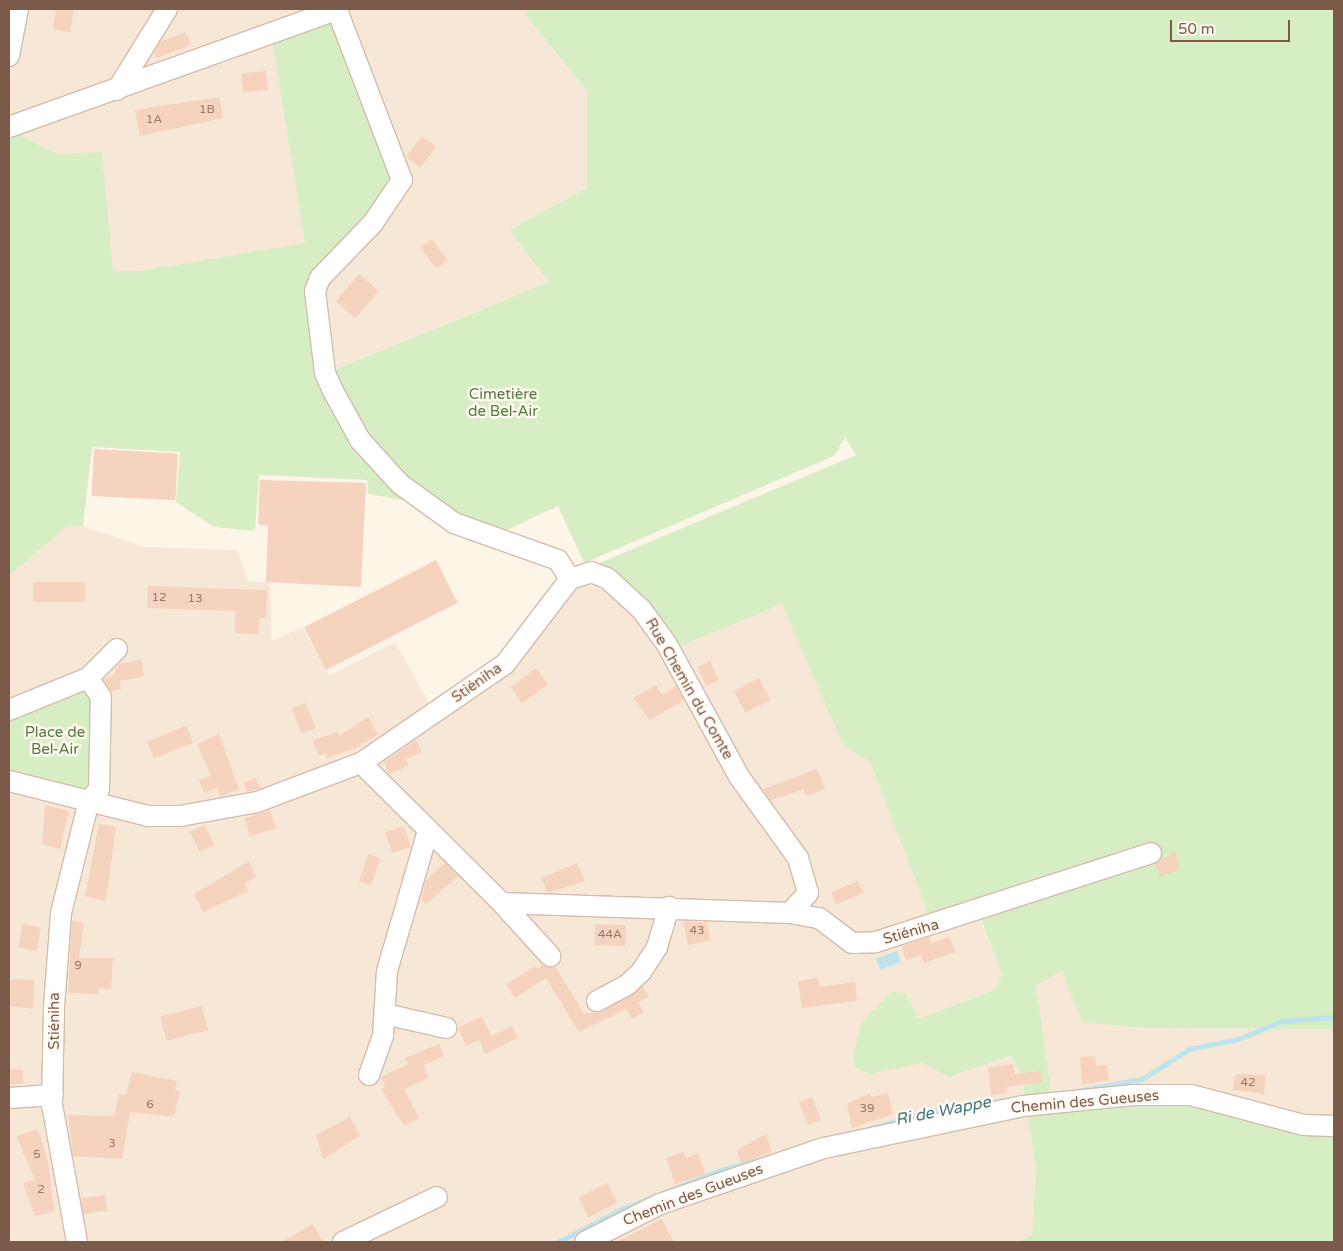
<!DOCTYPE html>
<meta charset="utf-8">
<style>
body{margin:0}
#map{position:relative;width:1343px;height:1251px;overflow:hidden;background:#fef5e9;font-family:"Varela Round",sans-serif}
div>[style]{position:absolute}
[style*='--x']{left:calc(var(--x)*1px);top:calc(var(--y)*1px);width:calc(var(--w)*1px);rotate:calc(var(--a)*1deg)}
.residential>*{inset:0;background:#f7e7d7}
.green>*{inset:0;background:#d7eec5}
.water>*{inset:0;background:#bbe5ea;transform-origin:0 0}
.stream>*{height:5px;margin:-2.5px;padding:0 2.5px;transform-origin:2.5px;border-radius:2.5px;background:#bbe5ea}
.building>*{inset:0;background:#f6d3be;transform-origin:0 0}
.roads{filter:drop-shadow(1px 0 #d3bcad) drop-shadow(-1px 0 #d3bcad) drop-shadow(0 1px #d3bcad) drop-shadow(0 -1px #d3bcad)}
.minor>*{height:20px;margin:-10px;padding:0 10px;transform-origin:10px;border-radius:10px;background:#fff}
span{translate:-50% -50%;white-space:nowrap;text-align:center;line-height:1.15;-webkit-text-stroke:5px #fff9f1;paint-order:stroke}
.number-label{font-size:12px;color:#9a7866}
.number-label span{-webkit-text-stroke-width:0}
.park-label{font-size:15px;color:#527c3d}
.street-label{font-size:15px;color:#7c5a49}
.water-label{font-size:16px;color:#3b7882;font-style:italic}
.frame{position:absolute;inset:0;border:10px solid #7c5a49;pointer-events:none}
.scale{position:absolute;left:1170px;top:20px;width:120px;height:22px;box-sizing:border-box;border:2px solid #7c5a49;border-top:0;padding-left:6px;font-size:15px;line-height:18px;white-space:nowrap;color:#7c5a49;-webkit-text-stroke:4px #fff9f1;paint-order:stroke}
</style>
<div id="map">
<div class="residential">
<div style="clip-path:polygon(9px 9px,530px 9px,525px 14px,587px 91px,587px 188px,509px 230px,549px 282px,325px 373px,315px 291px,271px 32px,306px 243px,139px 271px,112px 271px,102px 153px,58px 154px,27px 139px,9px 108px)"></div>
<div style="clip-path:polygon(83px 526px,146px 547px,237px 550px,248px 581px,270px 583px,272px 641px,302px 627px,330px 675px,395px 642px,435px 713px,591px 572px,669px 651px,782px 604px,843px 744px,870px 762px,933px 926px,977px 912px,1002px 974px,996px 989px,919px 1019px,906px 993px,913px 1064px,922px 1063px,949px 1077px,1011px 1056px,1022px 1077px,1036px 1169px,1032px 1235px,1017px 1242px,9px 1242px,9px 576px,66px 527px)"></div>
<div style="clip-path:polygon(1062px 970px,1146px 1028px,1334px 1029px,1334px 1126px,1053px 1104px,1036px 984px)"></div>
</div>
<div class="green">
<div style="clip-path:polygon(530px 9px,1334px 9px,1334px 1029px,1146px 1028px,1082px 1022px,1062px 971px,1036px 985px,1053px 1104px,1133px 1095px,1334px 1126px,1334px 1242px,1017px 1242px,1032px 1235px,1036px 1169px,1022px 1077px,1011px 1056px,949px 1077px,922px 1063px,869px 1074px,856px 1068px,853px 1058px,861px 1023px,891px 992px,906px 993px,919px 1019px,996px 989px,1002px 974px,978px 912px,933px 926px,870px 762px,843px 745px,782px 604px,669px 651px,590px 567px,856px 455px,845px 438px,834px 456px,584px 563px,558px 506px,492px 537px,430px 505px,368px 494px,367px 480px,259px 475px,255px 531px,214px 527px,176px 502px,180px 452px,92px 447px,83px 526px,66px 527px,9px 576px,9px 127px,17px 125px,27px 139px,58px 154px,102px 152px,113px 271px,139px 271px,305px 243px,271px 32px,328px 12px,402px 180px,320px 278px,326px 373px,549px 282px,509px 230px,587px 188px,587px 91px,525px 14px)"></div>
<div style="clip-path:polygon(69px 687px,88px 691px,94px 698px,93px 785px,85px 790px,9px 771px,9px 717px)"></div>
</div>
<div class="water">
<div style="left:897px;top:951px;width:12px;height:22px;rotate:70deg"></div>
</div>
<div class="stream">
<div style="--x:1076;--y:1091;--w:67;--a:-10.3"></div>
<div style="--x:1142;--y:1079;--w:56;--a:-32.6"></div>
<div style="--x:1189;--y:1049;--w:50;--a:-11.5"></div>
<div style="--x:1238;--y:1039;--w:48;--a:-22.2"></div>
<div style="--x:1282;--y:1021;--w:52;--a:-4.4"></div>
<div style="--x:558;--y:1242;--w:74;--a:-27.3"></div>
<div style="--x:624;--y:1208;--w:101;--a:-21.5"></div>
<div style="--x:718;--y:1171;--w:229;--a:-15.7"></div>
<div style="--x:938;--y:1109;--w:69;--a:-7.5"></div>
</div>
<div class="building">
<div style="clip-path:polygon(56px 9px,74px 9px,70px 32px,53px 29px)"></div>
<div style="clip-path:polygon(186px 32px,191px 45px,156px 58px,154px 52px,161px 41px)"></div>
<div style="left:266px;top:71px;width:19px;height:25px;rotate:84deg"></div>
<div style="clip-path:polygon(219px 97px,223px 118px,140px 136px,135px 110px)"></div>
<div style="left:422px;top:136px;width:18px;height:26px;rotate:38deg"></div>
<div style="left:432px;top:239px;width:26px;height:14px;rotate:54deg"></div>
<div style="left:359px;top:274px;width:26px;height:36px;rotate:40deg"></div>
<div style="left:94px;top:449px;width:84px;height:47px;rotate:3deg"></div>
<div style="clip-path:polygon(260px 480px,366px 483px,361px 587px,266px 582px,268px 526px,258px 524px)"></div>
<div style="left:436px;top:560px;width:48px;height:148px;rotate:63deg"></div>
<div style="left:33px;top:582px;width:52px;height:20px"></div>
<div style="clip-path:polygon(148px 586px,267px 590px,266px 618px,259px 618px,259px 634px,235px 633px,235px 611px,147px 608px)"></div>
<div style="clip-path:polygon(141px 660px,144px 676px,120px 681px,121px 689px,111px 691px,103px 679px,112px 677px,119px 664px)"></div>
<div style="left:710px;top:661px;width:21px;height:14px;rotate:65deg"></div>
<div style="left:536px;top:668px;width:20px;height:32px;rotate:53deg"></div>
<div style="left:759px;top:678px;width:25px;height:28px;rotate:63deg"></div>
<div style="clip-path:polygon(656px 685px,662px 695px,676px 686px,684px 700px,650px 720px,633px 698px)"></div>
<div style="left:306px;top:703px;width:27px;height:15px;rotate:70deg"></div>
<div style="clip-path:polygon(368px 717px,378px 734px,356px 748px,327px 758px,326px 753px,318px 756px,313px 740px,338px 732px,339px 736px)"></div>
<div style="left:186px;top:726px;width:18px;height:42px;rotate:68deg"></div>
<div style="clip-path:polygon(219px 734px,239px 789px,220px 797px,217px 788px,204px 793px,199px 780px,211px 776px,197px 744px)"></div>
<div style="clip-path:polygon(416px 740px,422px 752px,406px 759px,408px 766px,389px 774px,384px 762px)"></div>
<div style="clip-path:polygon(817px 769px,825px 789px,806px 796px,804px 789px,771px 800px,763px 789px)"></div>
<div style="clip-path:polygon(256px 778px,260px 788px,247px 792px,244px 783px)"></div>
<div style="clip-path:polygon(45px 805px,69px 811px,60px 849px,42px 844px)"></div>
<div style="left:270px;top:810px;width:19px;height:27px;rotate:72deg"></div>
<div style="clip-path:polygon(99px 824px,116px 827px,106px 901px,85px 896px)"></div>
<div style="left:205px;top:825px;width:22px;height:16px;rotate:66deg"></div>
<div style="left:404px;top:826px;width:22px;height:20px;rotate:72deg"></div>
<div style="clip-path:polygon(1175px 852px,1180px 870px,1160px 876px,1155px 864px)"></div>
<div style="left:368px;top:854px;width:13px;height:29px;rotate:18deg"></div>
<div style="clip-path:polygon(249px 861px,256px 877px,245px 883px,248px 891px,203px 912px,194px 894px)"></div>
<div style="clip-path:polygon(445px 863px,458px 876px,426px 904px,421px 899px,426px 880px)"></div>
<div style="clip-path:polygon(577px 863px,585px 881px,548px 893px,541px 878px)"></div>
<div style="left:858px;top:881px;width:13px;height:29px;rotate:67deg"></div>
<div style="clip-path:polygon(72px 921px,84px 923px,79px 958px,113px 958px,111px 989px,99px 988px,99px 994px,68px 993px)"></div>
<div style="clip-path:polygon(683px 922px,707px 922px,710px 940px,688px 945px)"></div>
<div style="left:22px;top:924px;width:19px;height:24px;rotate:9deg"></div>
<div style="left:595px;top:924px;width:31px;height:21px;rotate:2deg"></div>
<div style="clip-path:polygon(929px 937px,931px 943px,950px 937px,955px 952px,924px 963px,921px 955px,906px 960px,902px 946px)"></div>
<div style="clip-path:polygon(543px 965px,555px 966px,584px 1014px,603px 1011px,643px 986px,649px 997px,638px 1002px,643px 1013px,632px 1019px,626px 1009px,579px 1032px,546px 978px,515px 998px,506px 985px,535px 966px,537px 969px)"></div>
<div style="clip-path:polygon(818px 978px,819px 987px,855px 982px,857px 1001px,802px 1008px,798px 981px)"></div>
<div style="clip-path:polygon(16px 979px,34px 980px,33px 1009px,9px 1006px,9px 981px)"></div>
<div style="left:202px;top:1006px;width:25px;height:43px;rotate:76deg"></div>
<div style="clip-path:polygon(482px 1016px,491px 1036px,512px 1026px,518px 1038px,485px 1054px,479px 1040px,466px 1046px,458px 1028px)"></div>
<div style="clip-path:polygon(439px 1044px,444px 1056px,424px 1065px,429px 1078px,404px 1089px,419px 1118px,404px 1126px,381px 1089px,385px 1087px,381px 1077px,408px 1064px,405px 1058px)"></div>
<div style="clip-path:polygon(1095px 1056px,1096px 1066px,1107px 1065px,1109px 1080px,1082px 1085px,1080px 1057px)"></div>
<div style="clip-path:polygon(1013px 1064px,1015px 1074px,1040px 1071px,1042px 1082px,1006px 1087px,1007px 1093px,991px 1095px,988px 1068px)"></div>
<div style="left:23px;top:1070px;width:14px;height:14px;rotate:90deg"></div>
<div style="clip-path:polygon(132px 1072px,177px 1081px,175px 1090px,180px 1091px,174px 1117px,130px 1112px,122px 1159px,73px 1156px,68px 1115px,114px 1116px,119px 1095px,126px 1094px)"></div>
<div style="clip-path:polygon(1235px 1074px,1266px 1075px,1264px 1094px,1233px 1090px)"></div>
<div style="clip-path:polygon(870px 1093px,871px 1097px,888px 1093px,893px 1114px,852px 1128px,847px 1104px)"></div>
<div style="left:812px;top:1097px;width:25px;height:14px;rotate:69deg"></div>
<div style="clip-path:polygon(350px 1117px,360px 1136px,323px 1159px,316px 1135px)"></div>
<div style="clip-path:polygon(38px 1129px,48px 1161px,54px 1212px,35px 1216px,23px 1183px,35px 1180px,16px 1136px)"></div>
<div style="clip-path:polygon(766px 1134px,772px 1152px,741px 1163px,737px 1150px)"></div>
<div style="clip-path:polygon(684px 1152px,686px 1158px,698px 1153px,705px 1174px,675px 1184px,666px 1158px)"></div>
<div style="left:607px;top:1183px;width:22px;height:32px;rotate:63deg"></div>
<div style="left:105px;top:1195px;width:16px;height:24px;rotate:83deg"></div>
<div style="clip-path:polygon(662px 1219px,674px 1242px,616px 1242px)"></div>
<div style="clip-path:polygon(313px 1224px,323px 1242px,282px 1242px)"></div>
</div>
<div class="roads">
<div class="minor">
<div style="--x:337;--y:10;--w:182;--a:69.1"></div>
<div style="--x:402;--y:180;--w:52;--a:124"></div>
<div style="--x:373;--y:223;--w:76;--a:133.9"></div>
<div style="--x:320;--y:278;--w:14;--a:111"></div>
<div style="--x:315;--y:291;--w:83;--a:83"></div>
<div style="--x:325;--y:373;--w:17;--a:66"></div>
<div style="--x:332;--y:389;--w:58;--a:61.2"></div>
<div style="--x:360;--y:440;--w:59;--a:47.7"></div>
<div style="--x:400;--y:484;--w:67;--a:35.8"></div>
<div style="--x:454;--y:523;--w:110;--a:19.6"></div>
<div style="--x:558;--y:560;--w:22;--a:58"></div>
<div style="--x:570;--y:579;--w:22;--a:-18"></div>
<div style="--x:591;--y:572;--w:17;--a:21"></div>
<div style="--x:607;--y:578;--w:46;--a:42.4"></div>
<div style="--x:641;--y:609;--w:42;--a:53.7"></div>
<div style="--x:666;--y:643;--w:154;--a:61.3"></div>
<div style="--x:740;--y:778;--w:99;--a:54.1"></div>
<div style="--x:798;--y:858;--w:36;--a:74"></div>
<div style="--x:808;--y:893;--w:27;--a:132"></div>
<div style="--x:9;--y:56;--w:48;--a:-79.2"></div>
<div style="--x:117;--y:90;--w:95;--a:-58.3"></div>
<div style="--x:9;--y:127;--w:350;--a:-19.7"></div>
<div style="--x:570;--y:579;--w:107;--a:127.4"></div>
<div style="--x:505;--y:664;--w:175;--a:145.5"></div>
<div style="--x:361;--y:763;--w:199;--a:44.8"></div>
<div style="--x:502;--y:903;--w:288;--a:2"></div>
<div style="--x:790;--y:913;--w:29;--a:10"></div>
<div style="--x:819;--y:918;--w:41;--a:37.1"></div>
<div style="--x:852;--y:943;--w:24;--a:-2"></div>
<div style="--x:876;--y:942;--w:289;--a:-17.9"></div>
<div style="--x:9;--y:710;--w:85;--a:-22.1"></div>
<div style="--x:88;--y:678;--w:41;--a:-45"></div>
<div style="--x:9;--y:781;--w:143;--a:14.1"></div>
<div style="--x:148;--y:816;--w:32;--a:0"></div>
<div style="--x:180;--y:816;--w:78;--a:-10.3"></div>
<div style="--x:257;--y:802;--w:111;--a:-20.6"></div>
<div style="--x:502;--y:903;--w:72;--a:47.8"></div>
<div style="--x:597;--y:1001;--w:34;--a:-28"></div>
<div style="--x:627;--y:985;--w:19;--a:-43"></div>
<div style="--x:641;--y:972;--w:30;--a:-57"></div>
<div style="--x:657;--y:947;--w:42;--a:-73.3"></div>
<div style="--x:385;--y:1014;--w:63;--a:12.9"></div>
<div style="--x:369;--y:1075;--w:41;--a:-70.3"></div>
<div style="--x:383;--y:1036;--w:65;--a:-86.5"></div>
<div style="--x:387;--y:971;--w:146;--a:-73.7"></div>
<div style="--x:9;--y:1098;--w:44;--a:-3.9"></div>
<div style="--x:77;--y:1242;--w:139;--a:-100.3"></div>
<div style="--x:52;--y:1105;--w:98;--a:-88.8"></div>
<div style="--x:54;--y:1007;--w:94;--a:-85.7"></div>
<div style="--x:61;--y:913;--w:115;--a:-76"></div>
<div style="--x:89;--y:801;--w:16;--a:-50"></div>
<div style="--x:99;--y:789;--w:92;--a:-88.8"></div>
<div style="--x:101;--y:697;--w:23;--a:-124"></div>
<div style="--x:343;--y:1242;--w:104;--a:-25.6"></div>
<div style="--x:585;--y:1242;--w:84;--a:-26.9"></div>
<div style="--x:660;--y:1204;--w:173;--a:-18.9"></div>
<div style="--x:824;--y:1148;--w:203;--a:-11.9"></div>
<div style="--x:1023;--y:1106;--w:111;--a:-5.7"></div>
<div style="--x:1133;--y:1095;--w:58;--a:0"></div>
<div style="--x:1191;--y:1095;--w:117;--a:14.9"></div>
<div style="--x:1304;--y:1125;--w:30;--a:2"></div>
</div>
</div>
<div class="number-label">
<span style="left:207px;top:110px">1B</span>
<span style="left:154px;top:120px">1A</span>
<span style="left:159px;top:598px">12</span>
<span style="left:195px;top:599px">13</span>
<span style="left:697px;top:931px">43</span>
<span style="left:610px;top:935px">44A</span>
<span style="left:78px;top:966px">9</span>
<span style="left:1248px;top:1083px">42</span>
<span style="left:150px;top:1105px">6</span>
<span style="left:867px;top:1109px">39</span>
<span style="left:112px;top:1144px">3</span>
<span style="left:37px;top:1155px">5</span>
<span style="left:41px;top:1190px">2</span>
</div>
<div class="park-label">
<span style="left:503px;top:403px">Cimetière<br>de Bel-Air</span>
<span style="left:55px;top:741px">Place de<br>Bel-Air</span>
</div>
<div class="street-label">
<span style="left:477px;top:683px;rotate:-35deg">Stiéniha</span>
<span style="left:689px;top:689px;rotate:60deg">Rue Chemin du Comte</span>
<span style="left:911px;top:932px;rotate:-16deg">Stiéniha</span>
<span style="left:55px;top:1021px;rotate:-90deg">Stiéniha</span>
<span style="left:1085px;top:1102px;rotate:-5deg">Chemin des Gueuses</span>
<span style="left:693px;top:1195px;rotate:-21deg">Chemin des Gueuses</span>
</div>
<div class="water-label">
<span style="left:943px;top:1111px;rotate:-11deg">Ri de Wappe</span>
</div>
<div class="frame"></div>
<div class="scale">50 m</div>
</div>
